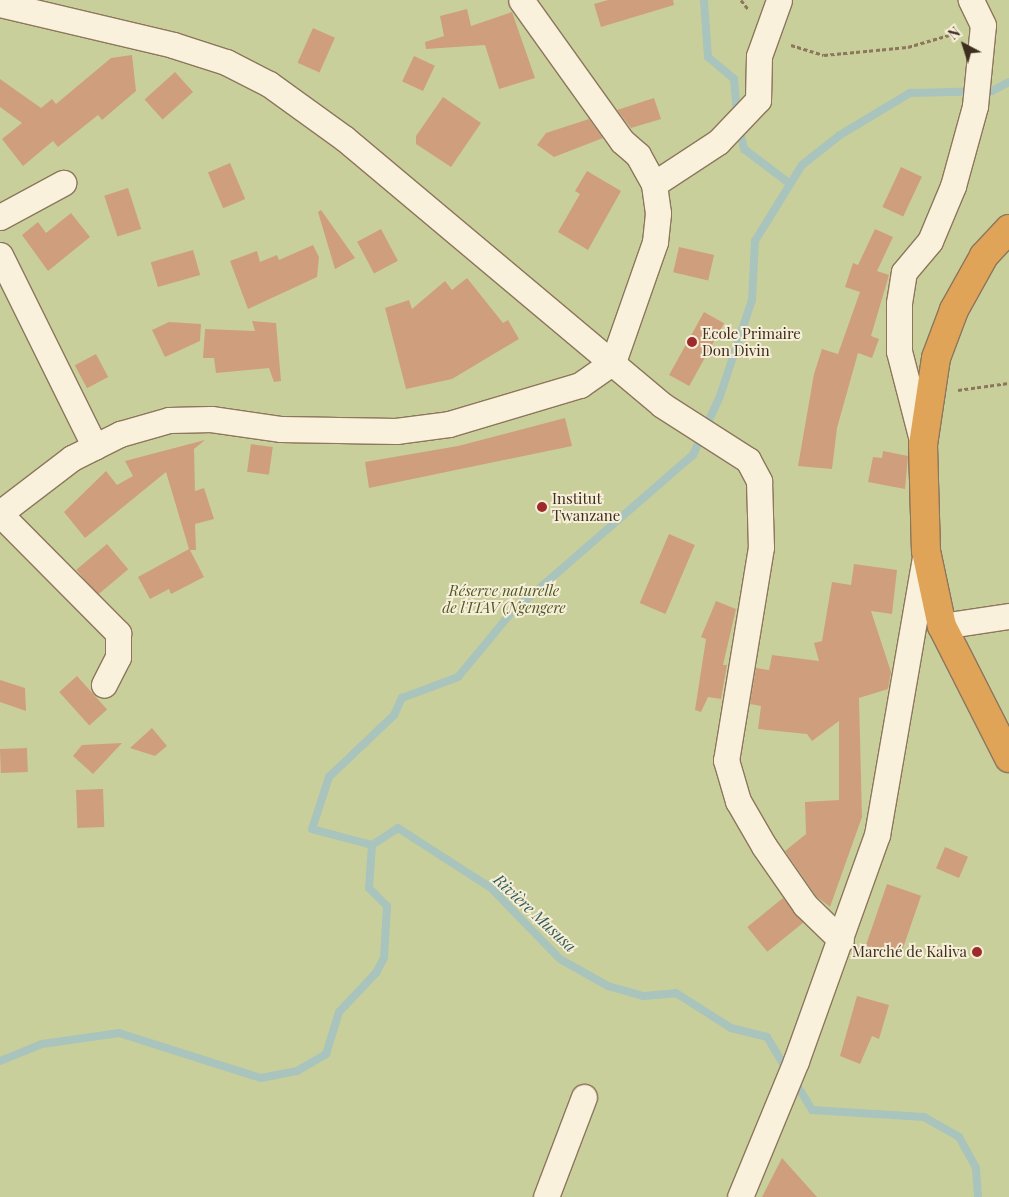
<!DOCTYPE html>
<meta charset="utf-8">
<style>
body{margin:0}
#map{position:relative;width:1009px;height:1197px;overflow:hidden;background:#f0e4c8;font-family:"Playfair Display",serif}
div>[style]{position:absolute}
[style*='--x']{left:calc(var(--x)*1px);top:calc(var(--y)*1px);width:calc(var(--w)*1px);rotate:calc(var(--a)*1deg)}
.green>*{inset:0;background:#c9cf9b;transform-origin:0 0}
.stream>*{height:8px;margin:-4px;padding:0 4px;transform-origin:4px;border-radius:4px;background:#a9c4bc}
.building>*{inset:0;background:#cf9f7d;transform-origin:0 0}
.path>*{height:3px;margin-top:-1.5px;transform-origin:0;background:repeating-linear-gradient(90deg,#8d765c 0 4px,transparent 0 6.5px)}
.roads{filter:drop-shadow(1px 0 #8d765c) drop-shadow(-1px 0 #8d765c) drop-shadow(0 1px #8d765c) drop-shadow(0 -1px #8d765c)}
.street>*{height:25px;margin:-12.5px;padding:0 12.5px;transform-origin:12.5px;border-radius:12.5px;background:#faf1dc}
.highway>*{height:28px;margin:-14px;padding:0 14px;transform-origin:14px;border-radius:14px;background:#e0a458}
.dots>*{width:14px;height:14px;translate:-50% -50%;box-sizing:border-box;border:2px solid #f7eed8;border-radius:50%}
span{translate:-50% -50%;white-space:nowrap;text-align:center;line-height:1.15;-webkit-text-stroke:4px #f7eed8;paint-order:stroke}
.poi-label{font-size:15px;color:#3d2e20}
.left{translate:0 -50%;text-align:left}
.right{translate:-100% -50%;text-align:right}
.park-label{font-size:15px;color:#4d5a26;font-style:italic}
.water-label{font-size:16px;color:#2f5d5a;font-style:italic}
.north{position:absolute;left:939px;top:20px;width:50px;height:50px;-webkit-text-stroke:4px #f7eed8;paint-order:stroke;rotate:320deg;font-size:14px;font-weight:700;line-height:20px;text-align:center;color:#3d2e20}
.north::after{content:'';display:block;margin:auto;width:18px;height:22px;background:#3d2e20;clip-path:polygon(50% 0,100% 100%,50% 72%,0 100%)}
</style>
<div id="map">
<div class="green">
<div style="left:0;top:0;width:1009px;height:1197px"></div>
</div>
<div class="stream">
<div style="--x:704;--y:0;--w:57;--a:86"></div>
<div style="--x:708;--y:57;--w:34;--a:40"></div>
<div style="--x:734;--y:79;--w:34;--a:85"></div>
<div style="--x:739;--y:127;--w:23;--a:77"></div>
<div style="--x:744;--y:149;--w:56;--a:37.1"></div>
<div style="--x:372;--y:845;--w:62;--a:-165.1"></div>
<div style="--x:312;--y:829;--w:55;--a:-71.9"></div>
<div style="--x:329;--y:777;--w:90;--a:-43.6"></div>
<div style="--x:394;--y:715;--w:19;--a:-65"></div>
<div style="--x:402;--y:698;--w:60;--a:-20.6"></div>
<div style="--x:458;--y:677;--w:83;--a:-50.4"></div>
<div style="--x:511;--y:613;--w:241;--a:-41"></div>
<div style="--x:693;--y:455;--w:65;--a:-65.4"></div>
<div style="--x:720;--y:396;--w:101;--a:-71.6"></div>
<div style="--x:752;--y:300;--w:59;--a:-87.1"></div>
<div style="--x:755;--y:241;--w:89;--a:-58.3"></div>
<div style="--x:802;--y:165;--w:48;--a:-38.3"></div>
<div style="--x:840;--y:135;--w:82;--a:-31"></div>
<div style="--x:910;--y:93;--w:82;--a:-1.4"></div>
<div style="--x:992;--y:91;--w:19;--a:-28"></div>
<div style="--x:372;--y:845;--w:31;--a:-33"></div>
<div style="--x:398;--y:828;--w:111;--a:32.8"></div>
<div style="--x:491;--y:888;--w:99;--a:45.8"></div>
<div style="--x:560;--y:959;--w:55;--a:29.4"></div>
<div style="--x:608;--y:986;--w:37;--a:16"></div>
<div style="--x:644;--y:996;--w:32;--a:-5"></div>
<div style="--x:676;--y:993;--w:65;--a:32.5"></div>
<div style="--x:731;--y:1028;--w:37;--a:14"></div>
<div style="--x:767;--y:1037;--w:39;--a:59"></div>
<div style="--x:0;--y:1061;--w:45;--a:-22"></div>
<div style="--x:42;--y:1044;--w:78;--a:-8.1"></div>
<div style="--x:119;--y:1033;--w:149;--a:17.6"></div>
<div style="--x:261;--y:1078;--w:37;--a:-11"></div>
<div style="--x:297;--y:1071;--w:34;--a:-30"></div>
<div style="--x:326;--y:1054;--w:44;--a:-72.8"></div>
<div style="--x:339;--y:1012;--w:54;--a:-46.5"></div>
<div style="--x:376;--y:973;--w:17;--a:-62"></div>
<div style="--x:384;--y:958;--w:52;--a:-86.7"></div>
<div style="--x:387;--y:906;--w:25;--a:-135"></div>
<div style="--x:369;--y:888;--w:43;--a:-86"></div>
<div style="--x:793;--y:1079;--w:36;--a:58"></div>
<div style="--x:812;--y:1110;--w:112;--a:3.6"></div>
<div style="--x:924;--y:1117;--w:40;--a:29.7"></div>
<div style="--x:959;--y:1137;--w:35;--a:61"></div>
<div style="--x:976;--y:1168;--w:29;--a:86"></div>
</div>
<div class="building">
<div style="clip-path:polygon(608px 0,673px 0,674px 5px,601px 27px,594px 4px)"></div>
<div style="clip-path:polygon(467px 9px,471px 26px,512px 12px,535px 78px,499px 89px,485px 45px,426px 49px,425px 42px,444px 36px,440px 16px)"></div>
<div style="left:313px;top:28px;width:24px;height:38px;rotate:24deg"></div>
<div style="clip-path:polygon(132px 55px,136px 91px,102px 120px,98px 115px,58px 147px,53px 141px,23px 166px,2px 139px,22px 123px,0 107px,0 79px,41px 108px,52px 99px,56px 104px,111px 58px)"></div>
<div style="left:414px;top:56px;width:23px;height:28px;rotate:25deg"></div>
<div style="left:175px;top:72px;width:27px;height:41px;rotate:48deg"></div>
<div style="clip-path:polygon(443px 97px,481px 123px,451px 167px,416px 144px,416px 136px)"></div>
<div style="clip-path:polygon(654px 98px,661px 119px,631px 128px,617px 110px)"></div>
<div style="clip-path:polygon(589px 119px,603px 138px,554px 157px,537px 145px,546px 133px)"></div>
<div style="left:230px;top:163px;width:39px;height:24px;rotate:67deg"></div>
<div style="left:901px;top:167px;width:23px;height:44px;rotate:25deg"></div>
<div style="clip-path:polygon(587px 171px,621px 191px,588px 250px,558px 232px,580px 194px,575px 191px)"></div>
<div style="left:128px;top:188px;width:43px;height:25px;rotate:72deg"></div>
<div style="clip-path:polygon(321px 210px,355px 258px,335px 269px,318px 212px)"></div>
<div style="clip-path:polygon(71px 213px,90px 237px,48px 271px,22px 235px,38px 222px,46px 233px)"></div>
<div style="left:381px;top:229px;width:36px;height:27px;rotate:62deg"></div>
<div style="clip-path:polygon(875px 229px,893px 237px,877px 271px,889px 275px,871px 336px,879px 339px,872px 358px,858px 353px,837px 428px,832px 469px,798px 466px,814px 374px,822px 349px,838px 354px,860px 292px,845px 287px,853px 263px,858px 265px)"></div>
<div style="clip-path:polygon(313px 245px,319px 257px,317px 277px,248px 309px,230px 261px,257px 251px,260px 262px,277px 255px,279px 260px)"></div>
<div style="left:679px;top:247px;width:36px;height:26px;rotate:13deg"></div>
<div style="left:193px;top:250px;width:26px;height:44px;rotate:74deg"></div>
<div style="clip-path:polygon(467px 278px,503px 323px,508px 320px,519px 339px,452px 379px,406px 389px,385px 308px,409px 300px,412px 309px,445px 281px,452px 290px)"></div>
<div style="left:704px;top:312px;width:23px;height:72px;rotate:29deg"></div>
<div style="clip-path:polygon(252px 321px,276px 323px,281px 381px,274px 382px,269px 368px,216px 373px,214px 358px,203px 358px,205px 329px,255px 331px)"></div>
<div style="clip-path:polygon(169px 322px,201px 324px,200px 341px,165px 357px,152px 330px)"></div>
<div style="left:96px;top:354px;width:26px;height:24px;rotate:62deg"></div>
<div style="clip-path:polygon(565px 418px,572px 446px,369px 488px,365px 462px,458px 446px)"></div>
<div style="clip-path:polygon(205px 440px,194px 449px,195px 491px,204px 488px,214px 519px,195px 524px,196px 550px,190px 550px,204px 577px,171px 594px,169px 589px,150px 599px,138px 577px,189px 549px,166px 472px,85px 538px,64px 512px,106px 471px,117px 485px,133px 476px,125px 461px)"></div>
<div style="left:251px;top:444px;width:22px;height:28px;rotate:8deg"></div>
<div style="clip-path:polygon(883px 451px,908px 456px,905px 489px,868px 482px,873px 457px,882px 458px)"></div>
<div style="left:669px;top:534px;width:28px;height:75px;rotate:23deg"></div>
<div style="left:107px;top:544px;width:33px;height:40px;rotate:50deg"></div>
<div style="clip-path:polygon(854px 564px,897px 570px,892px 614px,871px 611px,891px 672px,888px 689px,859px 698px,862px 817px,830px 907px,816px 896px,785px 851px,806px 834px,805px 802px,839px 800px,839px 721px,812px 741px,807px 734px,758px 729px,761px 706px,750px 704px,756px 668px,769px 670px,772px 655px,819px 661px,814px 643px,822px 641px,832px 582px,851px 585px)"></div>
<div style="clip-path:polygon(716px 601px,736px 609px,723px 665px,727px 665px,721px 699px,708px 697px,701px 712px,695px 710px,706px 639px,701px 637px)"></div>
<div style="left:77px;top:676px;width:45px;height:24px;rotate:48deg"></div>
<div style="clip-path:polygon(0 680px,25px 688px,26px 711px,0 702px)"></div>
<div style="clip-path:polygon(152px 728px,167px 746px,155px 756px,130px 748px)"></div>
<div style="clip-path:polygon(122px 743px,93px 774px,73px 756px,82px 745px)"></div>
<div style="left:27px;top:748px;width:24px;height:27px;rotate:88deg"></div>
<div style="left:103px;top:789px;width:38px;height:27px;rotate:88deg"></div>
<div style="left:945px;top:847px;width:25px;height:23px;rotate:23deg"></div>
<div style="left:887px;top:884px;width:36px;height:65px;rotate:19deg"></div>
<div style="left:783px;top:898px;width:32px;height:46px;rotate:51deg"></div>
<div style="clip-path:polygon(857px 996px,889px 1005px,879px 1039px,872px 1036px,860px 1064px,840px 1056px)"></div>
<div style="clip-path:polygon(782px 1158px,817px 1197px,762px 1197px)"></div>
</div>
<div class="path">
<div style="--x:741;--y:0;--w:11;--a:52"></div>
<div style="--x:791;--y:45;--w:34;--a:17"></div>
<div style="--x:824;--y:55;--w:84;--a:-5.4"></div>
<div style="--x:908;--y:47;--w:50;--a:-16.3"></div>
<div style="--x:958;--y:390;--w:51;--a:-7.8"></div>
</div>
<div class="roads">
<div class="street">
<div style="--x:0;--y:4;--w:178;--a:13.3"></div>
<div style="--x:173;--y:45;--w:56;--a:17.8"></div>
<div style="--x:226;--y:62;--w:48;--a:27.1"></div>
<div style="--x:269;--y:84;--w:92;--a:35.8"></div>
<div style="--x:344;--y:138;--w:415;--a:40"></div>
<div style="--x:662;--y:405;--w:102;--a:32.6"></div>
<div style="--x:748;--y:460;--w:24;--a:62"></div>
<div style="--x:759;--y:481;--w:66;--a:88.3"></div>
<div style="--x:761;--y:547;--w:216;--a:99.3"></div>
<div style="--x:726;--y:760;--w:43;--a:73.7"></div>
<div style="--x:738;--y:801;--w:52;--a:60"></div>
<div style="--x:764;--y:846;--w:72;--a:55.2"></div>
<div style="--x:805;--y:905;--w:50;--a:44.2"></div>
<div style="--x:654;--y:184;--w:77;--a:-33.3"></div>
<div style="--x:718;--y:142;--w:58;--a:-46.4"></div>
<div style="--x:758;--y:100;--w:44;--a:-88.7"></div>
<div style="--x:759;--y:56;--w:59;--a:-70.3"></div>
<div style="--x:0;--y:217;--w:72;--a:-28.4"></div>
<div style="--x:0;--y:255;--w:214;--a:63.7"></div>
<div style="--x:923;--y:444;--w:96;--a:-104.5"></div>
<div style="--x:899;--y:351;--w:48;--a:-90"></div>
<div style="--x:899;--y:303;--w:31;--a:-81"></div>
<div style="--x:904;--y:272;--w:40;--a:-50"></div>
<div style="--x:930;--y:241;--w:60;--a:-67.3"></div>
<div style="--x:953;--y:186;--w:83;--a:-74.6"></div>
<div style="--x:975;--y:106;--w:81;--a:-84.4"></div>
<div style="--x:983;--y:25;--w:28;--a:-116"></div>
<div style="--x:0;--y:513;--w:91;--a:-37.4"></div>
<div style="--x:72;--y:458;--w:54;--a:-26.6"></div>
<div style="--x:120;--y:434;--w:51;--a:-15.9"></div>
<div style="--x:169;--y:420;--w:42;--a:-1.4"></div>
<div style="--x:211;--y:419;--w:71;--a:8.1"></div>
<div style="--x:281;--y:429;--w:115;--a:1"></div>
<div style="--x:396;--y:431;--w:53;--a:-7.5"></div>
<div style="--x:449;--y:424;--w:137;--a:-16.6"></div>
<div style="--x:580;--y:385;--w:40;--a:-34.9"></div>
<div style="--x:613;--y:362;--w:127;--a:-70.7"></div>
<div style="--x:655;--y:242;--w:29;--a:-84"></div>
<div style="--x:658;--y:213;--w:29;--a:-98"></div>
<div style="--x:654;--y:184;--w:33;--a:-119"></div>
<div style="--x:638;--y:155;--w:21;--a:-139"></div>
<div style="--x:622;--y:141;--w:173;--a:-125.6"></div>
<div style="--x:0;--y:514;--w:168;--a:45.2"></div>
<div style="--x:118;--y:633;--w:24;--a:90"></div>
<div style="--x:118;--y:657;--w:31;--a:117"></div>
<div style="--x:942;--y:626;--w:68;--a:-8.5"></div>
<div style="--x:546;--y:1197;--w:107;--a:-69.2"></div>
<div style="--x:740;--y:1197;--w:147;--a:-67.6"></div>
<div style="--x:796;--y:1061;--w:240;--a:-70.3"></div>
<div style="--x:877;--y:835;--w:283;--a:-80.2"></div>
</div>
<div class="highway">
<div style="--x:1009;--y:229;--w:37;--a:133"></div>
<div style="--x:984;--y:256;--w:62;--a:119.1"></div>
<div style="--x:954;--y:310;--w:51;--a:110.6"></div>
<div style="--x:936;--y:358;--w:88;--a:98.5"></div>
<div style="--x:923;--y:445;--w:106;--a:88.4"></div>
<div style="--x:926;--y:551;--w:77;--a:78"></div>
<div style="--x:942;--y:626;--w:148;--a:63.1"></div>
</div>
</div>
<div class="dots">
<div style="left:692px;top:342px;background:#9e2a2b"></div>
<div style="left:542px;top:507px;background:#9e2a2b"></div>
<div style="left:977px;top:952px;background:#9e2a2b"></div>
</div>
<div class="poi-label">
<span class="left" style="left:702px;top:342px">Ecole Primaire<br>Don Divin</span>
<span class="left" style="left:552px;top:507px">Institut<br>Twanzane</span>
<span class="right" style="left:967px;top:952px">Marché de Kaliva</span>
</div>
<div class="park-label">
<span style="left:504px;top:599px">Réserve naturelle<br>de l'ITAV (Ngengere</span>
</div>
<div class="water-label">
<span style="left:535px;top:913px;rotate:43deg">Rivière Mususa</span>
</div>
<div class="north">N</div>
</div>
